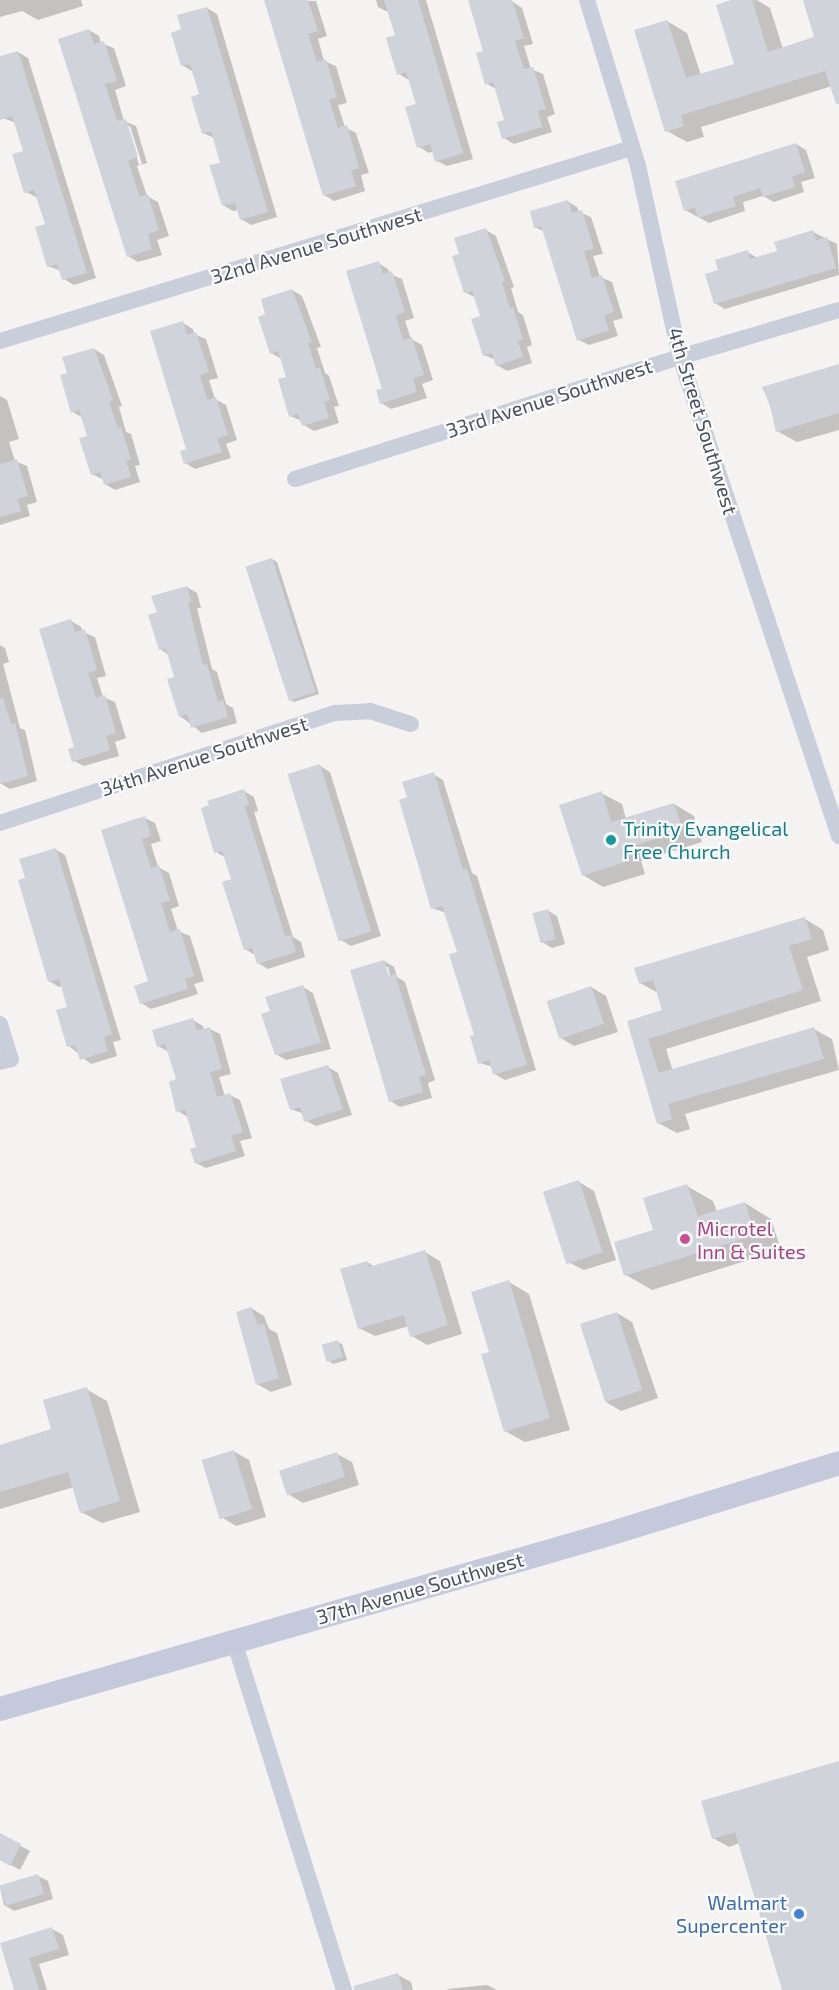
<!DOCTYPE html>
<style>
body{margin:0}
#map{position:relative;width:839px;height:1990px;overflow:hidden;background:#f5f3f2;font-family:"Exo 2",sans-serif}
div>[style]{position:absolute}
[style*='--x']{left:calc(var(--x)*1px);top:calc(var(--y)*1px);width:calc(var(--w)*1px);rotate:calc(var(--a)*1deg)}
.shadow>*{inset:0;background:#0003}
.building>*{inset:0;background:#d1d3da;transform-origin:0 0}
.minor>*{height:16px;margin:-8px;padding:0 8px;transform-origin:8px;border-radius:8px;background:#c9cedb}
.secondary>*{height:24px;margin:-12px;padding:0 12px;transform-origin:12px;border-radius:12px;background:#c4cadc}
.dots>*{width:16px;height:16px;translate:-50% -50%;box-sizing:border-box;border:3px solid #fff;border-radius:50%}
span{translate:-50% -50%;white-space:nowrap;text-align:center;line-height:1.15;-webkit-text-stroke:4.5px #fff;paint-order:stroke}
.street-label{font-size:20px;color:#484f62}
.culture-label{font-size:20px;color:#0d838f}
.left{translate:0 -50%;text-align:left}
.hotel-label{font-size:20px;color:#b23c85}
.shop-label{font-size:20px;color:#366cbe}
.right{translate:-100% -50%;text-align:right}
</style>
<div id="map">
<div class="shadow">
<div style="clip-path:polygon(0 0,81px 0,83px 6px,38px 20px,22px 11px,0 17px)"></div>
<div style="clip-path:polygon(266px 0,316px 1px,327px 36px,318px 39px,324px 61px,336px 66px,347px 103px,338px 105px,345px 127px,356px 133px,369px 173px,361px 175px,365px 191px,334px 201px,324px 195px)"></div>
<div style="clip-path:polygon(376px 0,426px 0,473px 159px,447px 166px,437px 161px,434px 151px,429px 153px,419px 147px,417px 105px,409px 80px,399px 74px,397px 36px,388px 12px,378px 7px)"></div>
<div style="clip-path:polygon(470px 0,510px 0,522px 8px,533px 44px,524px 46px,531px 69px,543px 74px,555px 114px,547px 117px,552px 132px,514px 144px,504px 138px,506px 121px,496px 89px,487px 84px,485px 52px)"></div>
<div style="clip-path:polygon(736px 0,757px 0,770px 8px,783px 49px,816px 38px,804px 0,839px 0,839px 99px,832px 86px,701px 127px,704px 137px,687px 142px,667px 131px,667px 21px,687px 33px,701px 75px,736px 65px)"></div>
<div style="clip-path:polygon(207px 8px,217px 14px,277px 217px,251px 225px,241px 219px,238px 210px,233px 211px,223px 205px,222px 164px,214px 138px,203px 133px,201px 95px,192px 71px,182px 65px,183px 30px)"></div>
<div style="clip-path:polygon(evenodd,89px 30px,99px 36px,101px 43px,114px 48px,126px 86px,115px 90px,124px 121px,136px 126px,147px 163px,137px 166px,147px 196px,158px 202px,169px 236px,157px 240px,162px 255px,138px 262px,128px 256px,89px 30px,127px 126px,130px 126px,142px 164px,139px 165px,127px 126px)"></div>
<div style="clip-path:polygon(18px 52px,28px 58px,96px 278px,74px 285px,64px 279px,61px 271px,48px 266px,46px 225px,38px 198px,26px 192px,25px 152px,16px 123px,3px 118px,0 109px,0 58px)"></div>
<div style="clip-path:polygon(796px 144px,806px 150px,815px 178px,801px 182px,804px 192px,774px 202px,763px 196px,743px 202px,745px 211px,709px 223px,685px 210px)"></div>
<div style="clip-path:polygon(567px 201px,577px 207px,579px 212px,591px 217px,603px 254px,593px 256px,600px 277px,612px 282px,623px 318px,613px 321px,618px 336px,589px 345px,579px 340px,545px 232px,535px 227px)"></div>
<div style="clip-path:polygon(486px 230px,496px 236px,514px 287px,511px 288px,518px 312px,523px 315px,532px 345px,527px 347px,532px 363px,507px 371px,497px 365px,496px 360px,484px 355px,481px 317px,476px 298px,465px 292px,461px 255px)"></div>
<div style="clip-path:polygon(813px 232px,837px 244px,839px 275px,725px 309px,715px 303px,720px 271px,747px 252px,758px 258px,779px 252px)"></div>
<div style="clip-path:polygon(378px 263px,388px 269px,390px 274px,402px 279px,414px 318px,405px 321px,411px 339px,422px 345px,433px 380px,422px 384px,427px 398px,391px 409px,381px 403px,384px 390px)"></div>
<div style="clip-path:polygon(292px 290px,302px 296px,321px 347px,317px 348px,325px 373px,329px 376px,339px 406px,334px 407px,339px 423px,314px 431px,304px 425px,302px 421px,290px 416px,288px 378px,282px 359px,271px 353px,267px 315px)"></div>
<div style="clip-path:polygon(183px 323px,193px 329px,194px 334px,206px 339px,218px 378px,209px 380px,215px 399px,226px 405px,237px 440px,226px 444px,231px 458px,195px 469px,185px 463px,188px 450px)"></div>
<div style="clip-path:polygon(94px 349px,104px 355px,122px 406px,119px 407px,126px 432px,131px 434px,140px 465px,135px 466px,140px 482px,115px 490px,105px 484px,104px 480px,92px 474px,89px 437px,83px 418px,73px 412px,69px 374px)"></div>
<div style="clip-path:polygon(839px 365px,839px 430px,797px 442px,777px 431px)"></div>
<div style="clip-path:polygon(0 396px,7px 400px,19px 439px,9px 442px,15px 461px,27px 466px,37px 502px,27px 505px,30px 516px,0 525px)"></div>
<div style="clip-path:polygon(272px 559px,277px 562px,319px 694px,294px 702px,290px 700px)"></div>
<div style="clip-path:polygon(187px 587px,197px 593px,201px 608px,197px 608px,212px 669px,217px 672px,226px 704px,233px 708px,237px 723px,202px 733px,180px 716px,176px 678px,169px 655px,160px 649px,159px 613px)"></div>
<div style="clip-path:polygon(71px 621px,81px 627px,83px 632px,95px 637px,106px 676px,97px 678px,103px 697px,115px 702px,126px 738px,115px 742px,119px 756px,84px 766px,74px 761px,76px 748px)"></div>
<div style="clip-path:polygon(0 645px,5px 648px,9px 662px,3px 664px,20px 728px,25px 730px,37px 781px,10px 789px,0 783px)"></div>
<div style="clip-path:polygon(320px 766px,330px 772px,381px 936px,351px 946px,341px 940px)"></div>
<div style="clip-path:polygon(433px 774px,443px 780px,472px 873px,477px 876px,536px 1070px,505px 1080px,495px 1074px,493px 1067px,480px 1063px,459px 953px,446px 913px,432px 908px,408px 798px)"></div>
<div style="clip-path:polygon(244px 791px,254px 797px,258px 811px,254px 812px,293px 937px,301px 942px,305px 957px,268px 969px,258px 963px,255px 955px,245px 949px,233px 880px,226px 858px,216px 852px,211px 806px)"></div>
<div style="clip-path:polygon(601px 793px,622px 804px,626px 819px,674px 804px,694px 816px,702px 842px,641px 861px,645px 874px,603px 887px,583px 875px)"></div>
<div style="clip-path:polygon(145px 818px,155px 823px,161px 841px,151px 844px,158px 867px,169px 873px,179px 906px,171px 909px,178px 931px,190px 936px,204px 981px,194px 984px,198px 994px,151px 1009px,141px 1003px,150px 982px,103px 831px)"></div>
<div style="clip-path:polygon(55px 849px,65px 855px,121px 1040px,113px 1042px,117px 1056px,91px 1064px,69px 1046px,69px 1008px,62px 986px,59px 987px,49px 981px,27px 879px)"></div>
<div style="clip-path:polygon(547px 910px,557px 916px,565px 944px,552px 948px,542px 942px)"></div>
<div style="clip-path:polygon(805px 919px,823px 930px,829px 950px,807px 957px,821px 1001px,666px 1049px,673px 1071px,814px 1029px,832px 1039px,839px 1070px,685px 1114px,690px 1129px,677px 1133px,658px 1123px,629px 1022px,664px 1011px,658px 993px,640px 983px)"></div>
<div style="clip-path:polygon(evenodd,384px 961px,394px 967px,397px 977px,405px 982px,435px 1080px,428px 1083px,432px 1098px,400px 1107px,390px 1101px,384px 961px,385px 967px,388px 967px,392px 983px,385px 967px)"></div>
<div style="clip-path:polygon(303px 987px,313px 993px,331px 1049px,286px 1060px,276px 1054px,272px 1012px)"></div>
<div style="clip-path:polygon(591px 987px,606px 996px,618px 1032px,574px 1046px,559px 1037px)"></div>
<div style="clip-path:polygon(193px 1020px,203px 1026px,204px 1030px,210px 1029px,220px 1034px,231px 1074px,219px 1077px,225px 1096px,230px 1095px,240px 1100px,252px 1138px,240px 1141px,245px 1156px,206px 1168px,196px 1163px,198px 1148px,188px 1117px,178px 1111px,177px 1080px,169px 1052px,158px 1046px)"></div>
<div style="clip-path:polygon(328px 1067px,338px 1073px,352px 1115px,316px 1126px,306px 1121px,304px 1114px,291px 1109px)"></div>
<div style="clip-path:polygon(579px 1182px,594px 1191px,616px 1260px,584px 1270px,568px 1262px)"></div>
<div style="clip-path:polygon(687px 1186px,713px 1201px,717px 1212px,745px 1203px,771px 1219px,781px 1250px,652px 1290px,626px 1275px)"></div>
<div style="clip-path:polygon(425px 1252px,440px 1261px,462px 1334px,427px 1345px,412px 1336px,409px 1326px,375px 1336px,359px 1328px,367px 1262px,375px 1267px)"></div>
<div style="clip-path:polygon(509px 1282px,529px 1294px,570px 1430px,525px 1442px,505px 1431px,491px 1353px)"></div>
<div style="clip-path:polygon(251px 1308px,264px 1316px,269px 1329px,277px 1333px,292px 1385px,271px 1392px,257px 1384px)"></div>
<div style="clip-path:polygon(617px 1313px,632px 1322px,658px 1398px,621px 1411px,606px 1402px)"></div>
<div style="clip-path:polygon(337px 1342px,342px 1344px,347px 1360px,333px 1364px,329px 1361px)"></div>
<div style="clip-path:polygon(86px 1389px,107px 1401px,140px 1512px,102px 1523px,81px 1512px,74px 1487px,0 1509px,0 1446px,53px 1430px)"></div>
<div style="clip-path:polygon(233px 1451px,249px 1460px,266px 1517px,236px 1526px,221px 1517px)"></div>
<div style="clip-path:polygon(337px 1454px,352px 1462px,359px 1485px,303px 1503px,288px 1494px)"></div>
<div style="clip-path:polygon(839px 1762px,839px 1990px,784px 1990px,740px 1843px,729px 1847px,713px 1838px)"></div>
<div style="clip-path:polygon(0 1835px,30px 1851px,20px 1870px,0 1859px)"></div>
<div style="clip-path:polygon(38px 1876px,48px 1881px,53px 1899px,14px 1911px,4px 1905px,0 1887px)"></div>
<div style="clip-path:polygon(52px 1929px,63px 1935px,69px 1955px,39px 1964px,47px 1990px,15px 1990px,1px 1945px)"></div>
<div style="clip-path:polygon(398px 1975px,411px 1982px,413px 1990px,378px 1990px)"></div>
<div style="clip-path:polygon(487px 1985px,497px 1990px,448px 1990px,447px 1989px)"></div>
</div>
<div class="building">
<div style="clip-path:polygon(264px 0,308px 0,318px 31px,308px 34px,317px 62px,326px 59px,337px 97px,329px 100px,338px 128px,347px 125px,359px 168px,351px 170px,356px 186px,323px 196px)"></div>
<div style="clip-path:polygon(384px 0,418px 0,463px 153px,435px 162px,430px 144px,417px 148px,405px 107px,416px 104px,406px 72px,397px 75px,386px 38px,395px 35px)"></div>
<div style="clip-path:polygon(468px 0,512px 0,524px 38px,515px 41px,524px 69px,533px 67px,546px 109px,538px 111px,542px 127px,502px 139px,497px 122px,504px 120px,493px 82px,485px 85px,476px 53px,483px 51px)"></div>
<div style="clip-path:polygon(731px 0,752px 0,768px 52px,814px 37px,803px 0,839px 0,839px 104px,836px 104px,825px 71px,681px 115px,684px 126px,665px 132px,634px 30px,667px 20px,686px 78px,734px 64px,716px 5px)"></div>
<div style="clip-path:polygon(207px 7px,268px 212px,240px 220px,235px 203px,222px 206px,209px 165px,220px 163px,211px 131px,202px 134px,191px 97px,199px 94px,190px 64px,181px 66px,171px 33px,181px 29px,177px 15px)"></div>
<div style="clip-path:polygon(89px 29px,94px 44px,104px 41px,117px 81px,105px 84px,117px 121px,126px 119px,138px 157px,128px 161px,140px 197px,148px 194px,159px 230px,148px 234px,152px 249px,127px 257px,58px 39px)"></div>
<div style="clip-path:polygon(18px 51px,87px 273px,62px 280px,57px 264px,47px 267px,35px 227px,45px 224px,34px 190px,24px 193px,12px 154px,23px 151px,12px 116px,0 120px,0 56px)"></div>
<div style="clip-path:polygon(796px 143px,805px 172px,792px 177px,795px 187px,763px 197px,760px 188px,733px 197px,736px 206px,698px 218px,695px 208px,684px 211px,675px 181px)"></div>
<div style="clip-path:polygon(568px 200px,572px 213px,582px 210px,594px 249px,584px 251px,592px 278px,602px 275px,614px 312px,604px 315px,609px 330px,577px 341px,541px 226px,534px 228px,530px 211px)"></div>
<div style="clip-path:polygon(486px 228px,505px 281px,502px 282px,510px 309px,513px 307px,523px 340px,518px 341px,523px 357px,496px 366px,492px 353px,483px 356px,471px 319px,480px 316px,472px 291px,464px 293px,452px 256px,459px 254px,454px 238px)"></div>
<div style="clip-path:polygon(813px 230px,816px 240px,827px 237px,836px 268px,714px 304px,705px 274px,718px 270px,715px 260px,748px 250px,750px 259px,777px 251px,774px 242px)"></div>
<div style="clip-path:polygon(379px 261px,383px 274px,392px 271px,405px 312px,396px 315px,403px 340px,412px 337px,424px 375px,413px 378px,417px 392px,380px 404px,376px 390px,382px 389px,346px 271px)"></div>
<div style="clip-path:polygon(292px 289px,312px 342px,308px 343px,316px 369px,320px 368px,330px 400px,324px 402px,329px 418px,302px 426px,298px 414px,289px 417px,278px 379px,286px 377px,278px 351px,270px 354px,258px 317px,265px 314px,261px 299px)"></div>
<div style="clip-path:polygon(183px 321px,187px 335px,196px 332px,209px 372px,200px 375px,207px 400px,216px 397px,228px 435px,217px 438px,222px 452px,184px 464px,180px 451px,186px 449px,150px 331px)"></div>
<div style="clip-path:polygon(94px 348px,113px 400px,109px 402px,118px 428px,121px 427px,131px 459px,126px 461px,131px 477px,104px 485px,100px 472px,91px 475px,79px 438px,87px 436px,79px 410px,71px 413px,60px 375px,67px 373px,62px 357px)"></div>
<div style="clip-path:polygon(839px 364px,839px 413px,776px 432px,770px 406px,762px 387px)"></div>
<div style="clip-path:polygon(17px 459px,28px 496px,17px 499px,21px 511px,0 517px,0 464px)"></div>
<div style="left:272px;top:558px;width:141px;height:28px;rotate:72deg"></div>
<div style="clip-path:polygon(187px 586px,191px 602px,188px 603px,203px 665px,207px 664px,218px 702px,223px 700px,228px 717px,191px 728px,187px 714px,179px 717px,167px 679px,174px 677px,166px 649px,159px 650px,148px 615px,157px 612px,151px 596px)"></div>
<div style="clip-path:polygon(71px 619px,75px 632px,85px 629px,97px 670px,88px 673px,96px 698px,105px 695px,116px 733px,106px 736px,110px 750px,72px 762px,68px 749px,74px 747px,39px 629px)"></div>
<div style="clip-path:polygon(0 698px,3px 698px,11px 724px,15px 723px,28px 776px,0 784px)"></div>
<div style="left:320px;top:764px;width:175px;height:34px;rotate:73deg"></div>
<div style="clip-path:polygon(434px 772px,463px 870px,467px 869px,527px 1065px,493px 1075px,489px 1060px,478px 1064px,470px 1036px,474px 1035px,449px 954px,457px 952px,442px 906px,431px 909px,399px 800px,407px 797px,402px 782px)"></div>
<div style="clip-path:polygon(244px 789px,249px 805px,245px 807px,285px 936px,291px 935px,296px 952px,257px 964px,252px 948px,244px 950px,222px 882px,231px 879px,222px 851px,214px 853px,201px 808px,209px 805px,207px 801px)"></div>
<div style="clip-path:polygon(602px 791px,611px 822px,674px 803px,683px 830px,621px 850px,625px 862px,582px 876px,559px 805px)"></div>
<div style="clip-path:polygon(145px 816px,151px 836px,142px 839px,151px 868px,159px 865px,170px 901px,161px 903px,170px 932px,180px 929px,194px 976px,185px 979px,188px 989px,140px 1004px,134px 986px,148px 981px,101px 830px)"></div>
<div style="clip-path:polygon(56px 848px,112px 1034px,104px 1037px,108px 1051px,80px 1060px,75px 1045px,67px 1047px,56px 1010px,67px 1007px,59px 979px,48px 982px,18px 880px,25px 878px,19px 859px)"></div>
<div style="left:548px;top:909px;width:31px;height:16px;rotate:75deg"></div>
<div style="clip-path:polygon(805px 917px,812px 939px,789px 946px,803px 990px,648px 1039px,659px 1073px,814px 1027px,824px 1059px,668px 1104px,672px 1119px,657px 1124px,627px 1021px,662px 1010px,653px 980px,639px 984px,634px 968px)"></div>
<div style="clip-path:polygon(384px 960px,389px 976px,395px 974px,426px 1075px,419px 1077px,423px 1092px,389px 1102px,350px 970px)"></div>
<div style="clip-path:polygon(303px 985px,321px 1043px,275px 1055px,261px 1014px,270px 1011px,265px 997px)"></div>
<div style="left:591px;top:986px;width:40px;height:47px;rotate:71deg"></div>
<div style="clip-path:polygon(193px 1018px,197px 1031px,210px 1027px,222px 1069px,210px 1072px,217px 1097px,230px 1093px,243px 1132px,231px 1136px,236px 1151px,195px 1164px,190px 1149px,196px 1147px,185px 1110px,176px 1112px,169px 1082px,176px 1079px,165px 1044px,157px 1047px,152px 1030px)"></div>
<div style="clip-path:polygon(328px 1065px,343px 1109px,304px 1122px,300px 1107px,290px 1110px,280px 1079px)"></div>
<div style="left:579px;top:1180px;width:76px;height:38px;rotate:72deg"></div>
<div style="clip-path:polygon(687px 1184px,698px 1216px,745px 1202px,755px 1235px,624px 1276px,614px 1242px,653px 1230px,643px 1198px)"></div>
<div style="clip-path:polygon(425px 1250px,448px 1325px,410px 1337px,404px 1315px,358px 1329px,340px 1269px,367px 1261px,369px 1267px)"></div>
<div style="clip-path:polygon(509px 1280px,550px 1418px,504px 1432px,481px 1354px,489px 1352px,471px 1292px)"></div>
<div style="clip-path:polygon(251px 1307px,258px 1325px,264px 1324px,279px 1378px,256px 1385px,236px 1312px)"></div>
<div style="left:617px;top:1312px;width:82px;height:39px;rotate:72deg"></div>
<div style="left:338px;top:1340px;width:18px;height:17px;rotate:74deg"></div>
<div style="clip-path:polygon(87px 1387px,120px 1501px,80px 1513px,68px 1472px,0 1492px,0 1445px,51px 1429px,43px 1400px)"></div>
<div style="left:234px;top:1450px;width:62px;height:34px;rotate:73deg"></div>
<div style="left:337px;top:1452px;width:26px;height:61px;rotate:72deg"></div>
<div style="clip-path:polygon(839px 1761px,839px 1990px,782px 1990px,735px 1832px,712px 1839px,701px 1801px)"></div>
<div style="clip-path:polygon(0 1833px,21px 1844px,10px 1866px,0 1860px)"></div>
<div style="left:38px;top:1874px;width:21px;height:40px;rotate:73deg"></div>
<div style="clip-path:polygon(52px 1927px,59px 1949px,29px 1958px,39px 1990px,14px 1990px,0 1943px)"></div>
<div style="clip-path:polygon(398px 1973px,403px 1990px,354px 1990px,354px 1986px)"></div>
</div>
<div class="minor">
<div style="--x:587;--y:0;--w:174;--a:72.9"></div>
<div style="--x:638;--y:166;--w:196;--a:77.6"></div>
<div style="--x:680;--y:357;--w:505;--a:71.64"></div>
<div style="--x:0;--y:341;--w:661;--a:-16.98"></div>
<div style="--x:295;--y:479;--w:404;--a:-17.6"></div>
<div style="--x:680;--y:357;--w:166;--a:-16.5"></div>
<div style="--x:0;--y:823;--w:353;--a:-18.2"></div>
<div style="--x:335;--y:713;--w:35;--a:-3"></div>
<div style="--x:370;--y:711;--w:43;--a:17.6"></div>
<div style="--x:0;--y:1024;--w:37;--a:73"></div>
<div style="--x:11;--y:1059;--w:11;--a:165"></div>
<div style="--x:234;--y:1641;--w:366;--a:72.5"></div>
</div>
<div class="secondary">
<div style="--x:0;--y:1709;--w:623;--a:-16.02"></div>
<div style="--x:599;--y:1537;--w:251;--a:-17.1"></div>
</div>
<div class="dots">
<div style="left:611px;top:840px;background:#0f9aa8"></div>
<div style="left:685px;top:1239px;background:#d1479c"></div>
<div style="left:799px;top:1914px;background:#3f7fe0"></div>
</div>
<div class="street-label">
<span style="left:316px;top:245px;rotate:-17deg">32nd Avenue Southwest</span>
<span style="left:549px;top:398px;rotate:-18deg">33rd Avenue Southwest</span>
<span style="left:703px;top:421px;rotate:73deg">4th Street Southwest</span>
<span style="left:204px;top:756px;rotate:-18deg">34th Avenue Southwest</span>
<span style="left:420px;top:1588px;rotate:-16deg">37th Avenue Southwest</span>
</div>
<div class="culture-label">
<span class="left" style="left:623px;top:840px">Trinity Evangelical<br>Free Church</span>
</div>
<div class="hotel-label">
<span class="left" style="left:697px;top:1240px">Microtel<br>Inn &amp; Suites</span>
</div>
<div class="shop-label">
<span class="right" style="left:787px;top:1914px">Walmart<br>Supercenter</span>
</div>
</div>
